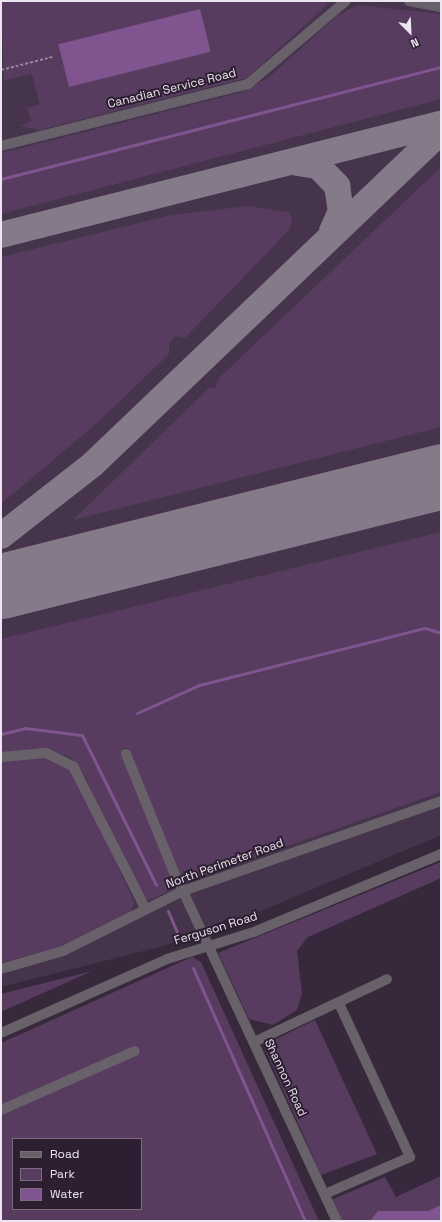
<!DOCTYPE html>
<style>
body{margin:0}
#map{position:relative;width:442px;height:1222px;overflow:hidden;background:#37293b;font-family:"Space Grotesk",sans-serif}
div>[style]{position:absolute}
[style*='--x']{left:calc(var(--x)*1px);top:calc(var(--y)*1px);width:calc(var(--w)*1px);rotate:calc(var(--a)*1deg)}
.built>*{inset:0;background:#45344b}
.green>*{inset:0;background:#573c60}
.forest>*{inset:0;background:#80548e}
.water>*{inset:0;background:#80548f;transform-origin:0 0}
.stream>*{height:3px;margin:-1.5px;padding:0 1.5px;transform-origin:1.5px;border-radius:1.5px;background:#80548f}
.taxiway>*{height:26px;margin:-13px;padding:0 13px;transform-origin:13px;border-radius:13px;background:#857a89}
.runway>*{height:65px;margin:-32.5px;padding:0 32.5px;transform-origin:32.5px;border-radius:32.5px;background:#857a89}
.path>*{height:1.5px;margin-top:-0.75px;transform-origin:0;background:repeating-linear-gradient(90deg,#968b9a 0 3px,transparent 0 5px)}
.minor>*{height:10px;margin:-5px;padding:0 5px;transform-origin:5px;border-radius:5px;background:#68616a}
span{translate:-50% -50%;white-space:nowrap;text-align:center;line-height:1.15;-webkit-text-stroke:4px #2d1f31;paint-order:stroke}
.street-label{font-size:12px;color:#ede5f0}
.frame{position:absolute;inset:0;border:2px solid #ede5f0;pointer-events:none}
.legend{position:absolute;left:12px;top:1138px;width:130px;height:72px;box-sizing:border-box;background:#2d1f31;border:1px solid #7a6e7d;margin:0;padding:5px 7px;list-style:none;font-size:12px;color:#ede5f0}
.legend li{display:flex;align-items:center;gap:8px;height:20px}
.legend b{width:20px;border:1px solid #7a6e7d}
.north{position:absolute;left:390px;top:12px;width:40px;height:40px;-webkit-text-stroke:3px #2d1f31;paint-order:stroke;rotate:156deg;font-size:11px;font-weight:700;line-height:16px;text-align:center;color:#ede5f0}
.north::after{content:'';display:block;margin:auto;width:14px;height:18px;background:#ede5f0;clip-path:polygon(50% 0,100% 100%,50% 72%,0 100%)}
</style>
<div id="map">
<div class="built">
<div style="clip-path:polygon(1px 1px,441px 1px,441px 835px,235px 922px,232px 917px,167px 945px,1px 987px)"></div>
</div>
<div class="green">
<div style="clip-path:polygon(1px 1px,327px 1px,328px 4px,247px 78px,39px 130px,20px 126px,31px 121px,27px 108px,40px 105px,32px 74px,4px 80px)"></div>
<div style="clip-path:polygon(357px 5px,441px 14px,441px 99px,1px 214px,1px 153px,239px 93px,268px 78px,337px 16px)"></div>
<div style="clip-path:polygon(441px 167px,441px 427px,73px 520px,209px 388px,216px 388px,218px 379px)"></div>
<div style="clip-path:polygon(248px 206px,289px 212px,292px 217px,290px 229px,185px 338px,175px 336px,169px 343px,169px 354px,97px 423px,1px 504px,1px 257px,171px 215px)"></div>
<div style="clip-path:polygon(441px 532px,441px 792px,188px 881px,180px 876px,127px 748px,122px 749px,171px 875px,169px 891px,150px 900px,145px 899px,104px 823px,86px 778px,72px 758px,44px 749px,1px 754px,1px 639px)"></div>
<div style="clip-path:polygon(45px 757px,68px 767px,80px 783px,134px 902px,131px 912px,62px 946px,1px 963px,1px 760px)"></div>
<div style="clip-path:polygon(441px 862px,441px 878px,308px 937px,297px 951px,302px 993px,297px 1010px,273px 1025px,249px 1019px,218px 953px)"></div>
<div style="clip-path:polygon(evenodd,192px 957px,201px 962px,319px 1221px,1px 1221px,1px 1043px,192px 957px,13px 1139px,141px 1139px,141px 1209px,13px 1209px,13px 1139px)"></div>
<div style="clip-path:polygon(92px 971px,1px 1012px,1px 994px)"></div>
<div style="clip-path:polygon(315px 1020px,377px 1154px,321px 1175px,266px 1051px,268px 1043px)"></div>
<div style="clip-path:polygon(441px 1176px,441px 1221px,341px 1221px,331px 1200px,385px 1177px,396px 1197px)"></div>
</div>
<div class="forest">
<div style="clip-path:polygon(441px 1205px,441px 1221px,370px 1221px,378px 1211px,428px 1211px)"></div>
</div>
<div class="water">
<div style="left:200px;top:9px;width:44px;height:146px;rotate:76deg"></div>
</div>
<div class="stream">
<div style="--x:1;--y:179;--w:454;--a:-14.3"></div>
<div style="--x:137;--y:713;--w:68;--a:-24.3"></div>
<div style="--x:199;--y:685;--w:233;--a:-14.2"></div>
<div style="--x:425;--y:628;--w:17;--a:17"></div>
<div style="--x:1;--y:734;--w:25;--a:-14"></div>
<div style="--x:25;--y:728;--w:57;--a:7"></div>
<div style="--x:82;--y:735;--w:167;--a:63.7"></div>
<div style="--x:168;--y:911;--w:25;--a:67"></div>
<div style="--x:193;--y:968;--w:277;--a:66.1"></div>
</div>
<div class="taxiway">
<div style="--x:292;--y:162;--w:26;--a:9"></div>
<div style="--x:318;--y:166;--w:28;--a:46"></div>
<div style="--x:337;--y:186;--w:25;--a:81"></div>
<div style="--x:341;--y:211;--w:22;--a:114"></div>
<div style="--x:1;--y:235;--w:454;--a:-14.2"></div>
<div style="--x:1;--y:536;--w:117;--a:-38"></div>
<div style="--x:93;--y:464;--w:482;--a:-43.7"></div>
</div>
<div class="runway">
<div style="--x:1;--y:586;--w:454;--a:-14"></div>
</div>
<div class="path">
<div style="--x:1;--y:70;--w:53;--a:-14.3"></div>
</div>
<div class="minor">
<div style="--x:409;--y:1;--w:33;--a:11"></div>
<div style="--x:1;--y:146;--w:255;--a:-14.1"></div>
<div style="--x:248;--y:84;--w:128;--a:-40.3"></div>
<div style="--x:126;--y:754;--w:127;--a:67.9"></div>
<div style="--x:174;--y:872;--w:385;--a:65"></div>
<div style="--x:1;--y:757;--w:45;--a:-5.1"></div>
<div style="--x:46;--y:753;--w:30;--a:26"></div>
<div style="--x:73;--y:766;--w:159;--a:63.1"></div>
<div style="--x:1;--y:969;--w:65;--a:-16.2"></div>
<div style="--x:63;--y:951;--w:134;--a:-26.6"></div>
<div style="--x:183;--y:891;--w:273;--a:-19.2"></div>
<div style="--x:1;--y:1033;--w:182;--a:-24"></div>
<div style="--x:167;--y:959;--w:91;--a:-17.2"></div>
<div style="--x:254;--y:932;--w:203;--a:-22.6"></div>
<div style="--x:254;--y:1042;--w:147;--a:-25.3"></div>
<div style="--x:1;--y:1110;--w:146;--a:-23.8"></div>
<div style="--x:325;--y:1194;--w:93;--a:-23.5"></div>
<div style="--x:410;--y:1157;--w:170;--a:-114.8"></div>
</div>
<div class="street-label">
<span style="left:172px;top:89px;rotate:-14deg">Canadian Service Road</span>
<span style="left:225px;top:864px;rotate:-20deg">North Perimeter Road</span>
<span style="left:216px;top:929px;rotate:-17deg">Ferguson Road</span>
<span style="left:285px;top:1078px;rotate:65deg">Shannon Road</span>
</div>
<div class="frame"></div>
<ul class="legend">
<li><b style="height:5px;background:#68616a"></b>Road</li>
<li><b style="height:11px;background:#573c60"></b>Park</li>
<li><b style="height:11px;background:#80548f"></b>Water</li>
</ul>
<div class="north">N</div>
</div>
